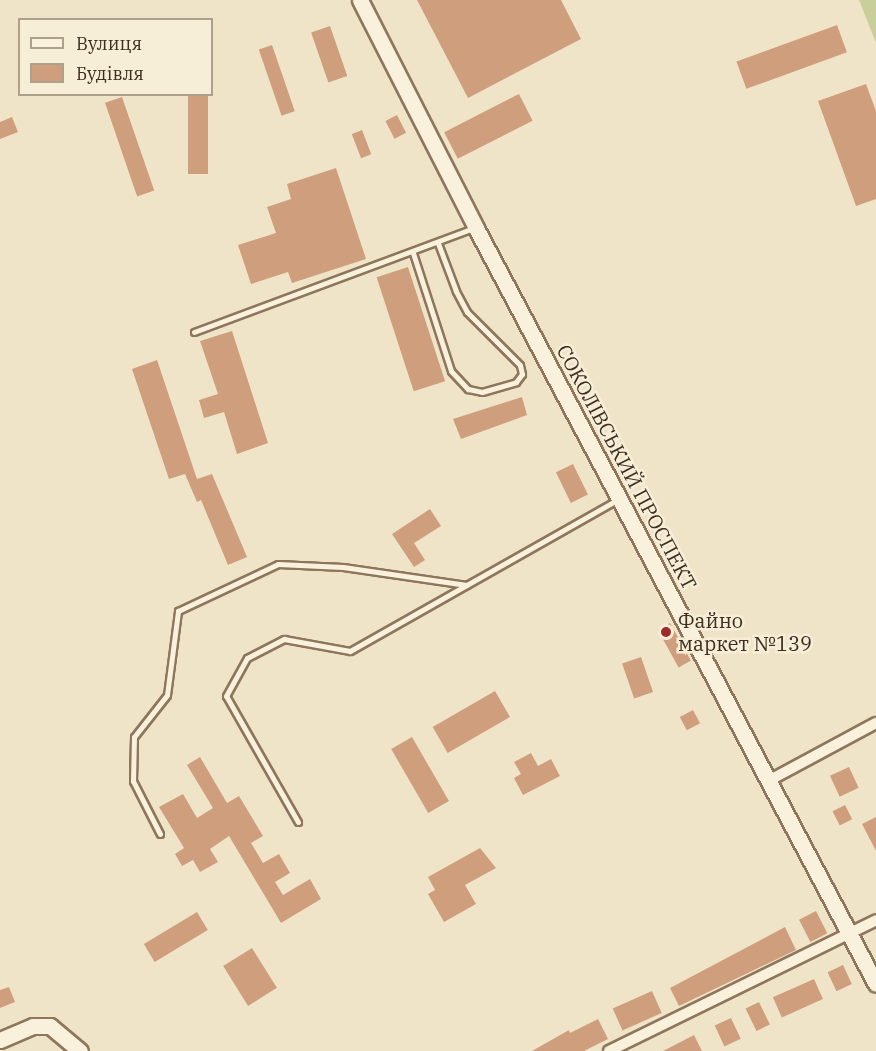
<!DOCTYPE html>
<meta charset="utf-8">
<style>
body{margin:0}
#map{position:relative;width:876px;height:1051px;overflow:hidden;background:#f0e4c8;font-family:"IBM Plex Serif",serif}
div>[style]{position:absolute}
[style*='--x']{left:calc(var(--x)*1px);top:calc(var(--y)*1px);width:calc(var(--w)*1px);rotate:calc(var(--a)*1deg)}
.green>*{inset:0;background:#c9cf9b}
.building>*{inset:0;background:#cf9f7d;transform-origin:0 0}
.roads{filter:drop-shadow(2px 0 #8d765c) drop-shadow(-2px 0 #8d765c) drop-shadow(0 2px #8d765c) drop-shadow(0 -2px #8d765c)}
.lane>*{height:5px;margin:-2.5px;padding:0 2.5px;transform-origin:2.5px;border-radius:2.5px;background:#faf1dc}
.street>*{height:10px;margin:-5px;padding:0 5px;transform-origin:5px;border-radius:5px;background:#faf1dc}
.secondary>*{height:15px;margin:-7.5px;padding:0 7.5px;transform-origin:7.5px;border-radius:7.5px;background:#faf1dc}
.dots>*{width:16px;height:16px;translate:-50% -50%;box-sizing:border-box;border:3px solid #f7eed8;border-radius:50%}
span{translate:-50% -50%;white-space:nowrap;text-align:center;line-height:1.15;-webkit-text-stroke:5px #f7eed8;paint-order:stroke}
.street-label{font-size:20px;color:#3d2e20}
.poi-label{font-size:20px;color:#3d2e20}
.left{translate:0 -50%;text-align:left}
.legend{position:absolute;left:18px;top:18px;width:195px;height:78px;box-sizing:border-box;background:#f7eed8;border:2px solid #ada18e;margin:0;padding:8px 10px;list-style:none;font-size:18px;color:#3d2e20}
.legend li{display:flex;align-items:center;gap:12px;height:30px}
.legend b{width:30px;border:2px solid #ada18e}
</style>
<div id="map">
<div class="green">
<div style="clip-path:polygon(859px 0,876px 0,876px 43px,861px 5px)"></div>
</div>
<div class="building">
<div style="clip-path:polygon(417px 0,561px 0,581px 39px,468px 98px)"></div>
<div style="left:837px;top:25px;width:29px;height:107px;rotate:70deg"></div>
<div style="left:330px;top:26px;width:53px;height:20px;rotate:71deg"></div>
<div style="left:272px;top:45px;width:70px;height:14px;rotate:71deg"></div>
<div style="clip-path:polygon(866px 84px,876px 111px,876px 199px,856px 206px,818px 101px)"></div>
<div style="left:188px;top:94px;width:20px;height:80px"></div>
<div style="left:519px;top:94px;width:30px;height:84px;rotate:63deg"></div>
<div style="left:122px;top:97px;width:99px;height:18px;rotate:71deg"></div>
<div style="left:397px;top:115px;width:20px;height:13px;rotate:63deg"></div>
<div style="clip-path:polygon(12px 117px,18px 132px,0 139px,0 122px)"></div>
<div style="left:362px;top:130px;width:26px;height:11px;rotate:69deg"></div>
<div style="clip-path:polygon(336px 168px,366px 259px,292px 283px,288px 272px,251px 284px,238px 245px,276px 233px,267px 207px,291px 199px,287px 184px)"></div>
<div style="left:408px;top:267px;width:120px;height:33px;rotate:72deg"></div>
<div style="clip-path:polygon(232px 331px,268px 443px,237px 454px,224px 412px,204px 418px,199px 400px,218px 394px,200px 341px)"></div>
<div style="clip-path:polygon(157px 360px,197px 479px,212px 474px,247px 557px,228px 565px,201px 500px,197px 502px,185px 474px,169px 479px,132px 369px)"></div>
<div style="clip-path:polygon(522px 397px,527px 415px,461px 439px,453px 419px)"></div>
<div style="left:573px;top:464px;width:34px;height:19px;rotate:64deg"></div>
<div style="clip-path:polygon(430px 509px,441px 526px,414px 543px,425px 560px,414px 567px,392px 534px)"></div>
<div style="left:670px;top:623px;width:43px;height:14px;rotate:61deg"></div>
<div style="left:641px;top:657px;width:37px;height:20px;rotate:71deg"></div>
<div style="left:495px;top:691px;width:30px;height:72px;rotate:60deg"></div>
<div style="left:693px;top:710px;width:15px;height:15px;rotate:62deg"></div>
<div style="left:412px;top:737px;width:74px;height:24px;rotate:60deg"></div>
<div style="clip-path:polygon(531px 753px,538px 766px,551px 759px,560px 776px,523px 795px,514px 778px,521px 774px,514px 762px)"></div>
<div style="clip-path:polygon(200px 757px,227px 803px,239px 796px,263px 836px,251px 843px,263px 863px,279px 854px,290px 873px,275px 882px,283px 895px,310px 879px,321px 899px,281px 923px,229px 836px,210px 849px,218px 862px,200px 872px,193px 860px,182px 866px,175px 854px,184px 848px,159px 807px,183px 794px,197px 818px,213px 808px,187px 765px)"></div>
<div style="left:849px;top:767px;width:23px;height:21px;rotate:65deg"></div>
<div style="left:845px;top:805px;width:16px;height:14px;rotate:63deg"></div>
<div style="clip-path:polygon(876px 817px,876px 851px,862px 824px)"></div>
<div style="clip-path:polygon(480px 848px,496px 868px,465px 885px,476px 904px,444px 922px,428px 894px,435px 890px,428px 877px)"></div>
<div style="left:816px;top:911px;width:25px;height:19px;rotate:63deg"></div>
<div style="left:197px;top:912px;width:21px;height:62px;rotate:59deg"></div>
<div style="clip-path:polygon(785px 927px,796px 950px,679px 1006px,670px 988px)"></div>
<div style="left:252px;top:948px;width:47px;height:34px;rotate:58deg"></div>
<div style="left:843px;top:965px;width:21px;height:17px;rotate:65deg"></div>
<div style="left:814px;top:979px;width:22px;height:45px;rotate:66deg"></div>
<div style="clip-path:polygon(9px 987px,15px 1002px,0 1008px,0 990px)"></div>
<div style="left:652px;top:991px;width:24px;height:43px;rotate:66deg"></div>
<div style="left:759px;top:1002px;width:25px;height:15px;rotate:64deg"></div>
<div style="left:731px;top:1018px;width:23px;height:18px;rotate:65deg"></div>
<div style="clip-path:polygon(598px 1019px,608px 1039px,584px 1051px,532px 1051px,569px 1030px,570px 1033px)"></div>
<div style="clip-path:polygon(694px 1035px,702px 1051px,663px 1051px)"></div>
</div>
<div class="roads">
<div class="lane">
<div style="--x:413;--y:253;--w:124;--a:72.1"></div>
<div style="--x:451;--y:371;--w:25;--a:47"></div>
<div style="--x:468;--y:389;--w:14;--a:12"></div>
<div style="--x:482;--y:392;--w:35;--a:-16"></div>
<div style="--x:516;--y:382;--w:10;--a:-53"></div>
<div style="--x:522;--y:374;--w:9;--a:-103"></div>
<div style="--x:520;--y:365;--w:75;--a:-135"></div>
<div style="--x:467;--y:312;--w:24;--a:-118"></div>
<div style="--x:456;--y:291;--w:51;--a:-110.6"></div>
<div style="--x:194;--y:332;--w:299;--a:-20.4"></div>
<div style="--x:298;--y:822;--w:145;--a:-119.7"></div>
<div style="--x:226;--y:696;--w:43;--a:-61.1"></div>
<div style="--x:247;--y:658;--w:42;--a:-27.2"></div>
<div style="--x:284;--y:639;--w:67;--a:10.3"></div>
<div style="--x:350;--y:651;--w:309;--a:-29.5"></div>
<div style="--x:160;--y:834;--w:59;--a:-117"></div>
<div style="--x:133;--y:781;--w:44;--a:-88.7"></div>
<div style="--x:134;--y:737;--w:53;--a:-51.8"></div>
<div style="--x:167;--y:695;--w:85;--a:-82.5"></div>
<div style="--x:178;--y:611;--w:110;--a:-25.2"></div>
<div style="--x:278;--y:564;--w:65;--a:2.6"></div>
<div style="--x:343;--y:567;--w:125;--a:8.3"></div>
</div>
<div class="street">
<div style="--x:770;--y:780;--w:120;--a:-28.3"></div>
<div style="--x:609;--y:1051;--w:297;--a:-26.1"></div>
</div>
<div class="secondary">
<div style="--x:360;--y:0;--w:256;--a:63"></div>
<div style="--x:476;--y:228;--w:855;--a:62.12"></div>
<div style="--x:0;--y:1040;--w:36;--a:-23"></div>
<div style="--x:33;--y:1026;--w:17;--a:0"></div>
<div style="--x:50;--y:1026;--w:39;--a:40"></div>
</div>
</div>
<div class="dots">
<div style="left:666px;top:632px;background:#9e2a2b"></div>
</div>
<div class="street-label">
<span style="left:627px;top:467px;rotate:62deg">СОКОЛІВСЬКИЙ ПРОСПЕКТ</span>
</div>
<div class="poi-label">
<span class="left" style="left:678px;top:632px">Файно<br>маркет №139</span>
</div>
<ul class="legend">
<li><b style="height:8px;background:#faf1dc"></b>Вулиця</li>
<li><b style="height:16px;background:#cf9f7d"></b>Будівля</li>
</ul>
</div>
